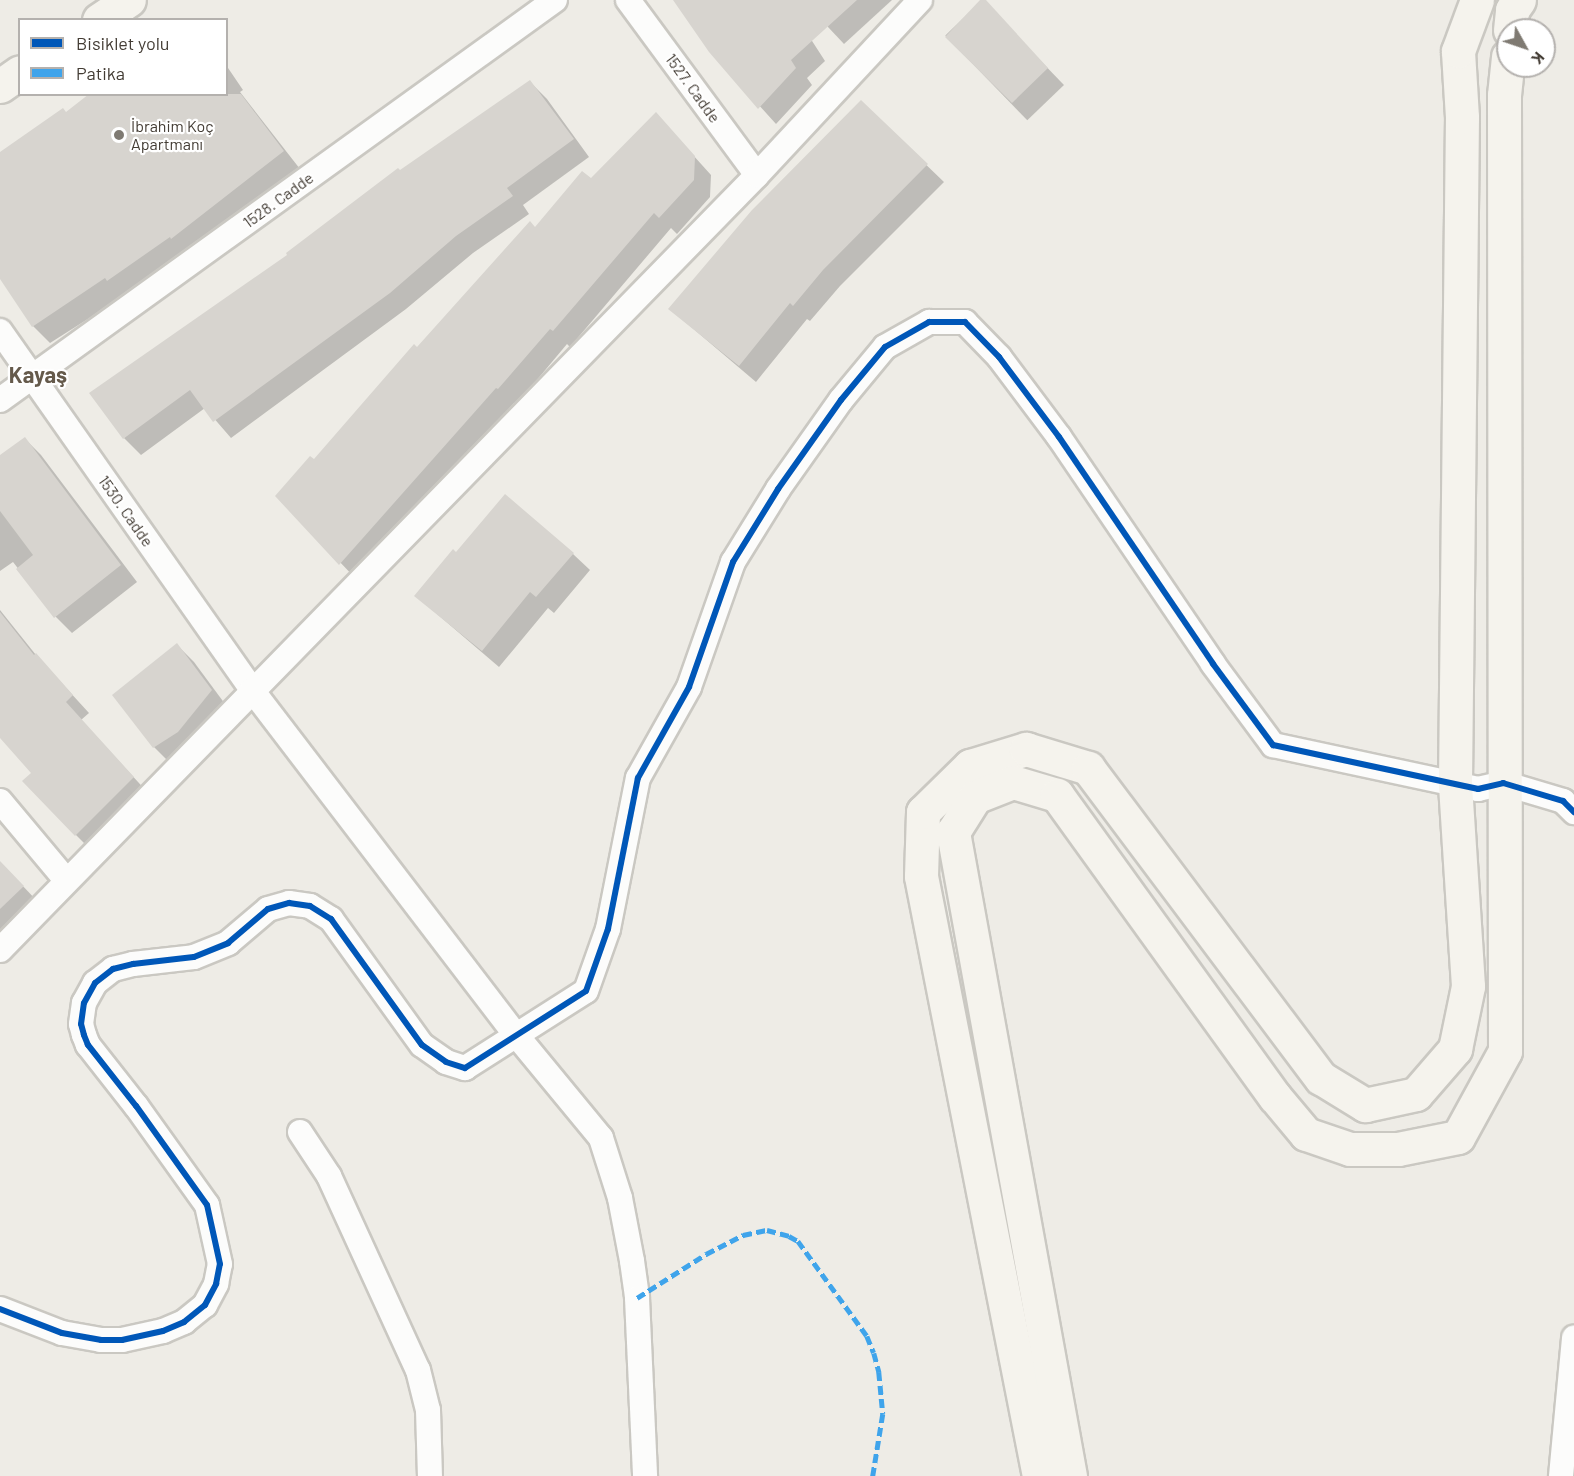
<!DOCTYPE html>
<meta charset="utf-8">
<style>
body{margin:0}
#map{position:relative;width:1574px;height:1476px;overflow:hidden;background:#eeece6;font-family:Barlow,sans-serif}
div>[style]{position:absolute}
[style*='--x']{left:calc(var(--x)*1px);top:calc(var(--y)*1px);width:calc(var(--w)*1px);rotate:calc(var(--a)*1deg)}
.shadow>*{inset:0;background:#0003;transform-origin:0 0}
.building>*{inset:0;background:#d7d4cf}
.roads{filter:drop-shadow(2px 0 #cac8c2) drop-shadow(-2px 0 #cac8c2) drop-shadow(0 2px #cac8c2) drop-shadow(0 -2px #cac8c2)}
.street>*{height:24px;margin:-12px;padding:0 12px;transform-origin:12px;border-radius:12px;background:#fcfcfb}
.secondary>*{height:33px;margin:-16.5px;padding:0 16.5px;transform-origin:16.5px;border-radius:16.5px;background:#f5f3ed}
.quiet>*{height:4.5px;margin-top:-2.25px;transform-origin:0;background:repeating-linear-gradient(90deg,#3fa4eb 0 9px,transparent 0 13.5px)}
.cycleway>*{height:6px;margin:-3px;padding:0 3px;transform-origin:3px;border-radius:3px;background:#0057b8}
.dots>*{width:16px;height:16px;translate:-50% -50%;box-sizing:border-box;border:3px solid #fff;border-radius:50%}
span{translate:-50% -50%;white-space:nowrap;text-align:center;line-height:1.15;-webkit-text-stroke:4.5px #fff;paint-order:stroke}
.street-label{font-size:16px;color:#433c34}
.poi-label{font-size:16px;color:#433c34}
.left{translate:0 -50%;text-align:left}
.district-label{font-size:22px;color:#655a4b;font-weight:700}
.legend{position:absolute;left:18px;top:18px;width:210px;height:78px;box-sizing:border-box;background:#fff;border:2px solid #b4b1ae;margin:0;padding:8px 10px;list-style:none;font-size:18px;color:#433c34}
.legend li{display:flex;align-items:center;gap:12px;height:30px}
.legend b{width:30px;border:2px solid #b4b1ae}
.north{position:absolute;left:1496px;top:18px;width:60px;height:60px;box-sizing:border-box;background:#fff;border:2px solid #b4b1ae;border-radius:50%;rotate:130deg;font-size:16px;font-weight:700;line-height:24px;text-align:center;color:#433c34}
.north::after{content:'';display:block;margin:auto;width:21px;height:27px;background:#7f7a72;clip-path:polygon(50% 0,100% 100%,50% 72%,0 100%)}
</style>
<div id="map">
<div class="shadow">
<div style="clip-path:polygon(675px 0,780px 0,794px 13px,825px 61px,807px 78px,812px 85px,776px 124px,711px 52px)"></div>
<div style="clip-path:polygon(815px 0,892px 0,844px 44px,828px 27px)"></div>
<div style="left:982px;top:0;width:118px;height:51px;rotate:46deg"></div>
<div style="clip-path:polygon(226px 65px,243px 90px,240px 92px,300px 169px,189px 255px,50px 343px,33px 326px,0 276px,0 154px,66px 113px,226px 94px)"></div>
<div style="clip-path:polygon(530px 82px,547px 99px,589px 157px,523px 205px,529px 214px,473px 253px,406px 309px,231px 438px,205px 408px,141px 455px,124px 438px,289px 255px,400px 171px)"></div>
<div style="clip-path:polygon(861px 102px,944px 182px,840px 286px,810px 321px,807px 319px,756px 382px,670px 309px)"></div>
<div style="clip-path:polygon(656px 114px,711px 175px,710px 197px,677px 234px,671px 228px,570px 347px,567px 344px,516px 405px,514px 403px,357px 580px,277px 496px,314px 461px,417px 349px,536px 228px,591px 180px)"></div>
<div style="clip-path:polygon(25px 439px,41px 455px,137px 582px,72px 633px,56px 617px,13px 562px,0 571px,0 457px)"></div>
<div style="clip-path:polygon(456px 554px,573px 554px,590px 570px,554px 613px,548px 608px,499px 667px,416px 596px)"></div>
<div style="clip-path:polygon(0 610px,36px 655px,89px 713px,81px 720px,150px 795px,92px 851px,76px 835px,33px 773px,0 736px)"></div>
<div style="clip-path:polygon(177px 645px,194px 662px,228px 708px,171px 764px,154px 747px,114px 695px)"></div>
<div style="clip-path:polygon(0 862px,39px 903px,0 940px)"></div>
</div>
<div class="building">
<div style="clip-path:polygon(673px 0,857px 0,791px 60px,796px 68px,758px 109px,709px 52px)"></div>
<div style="clip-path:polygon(980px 0,986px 0,1048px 68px,1012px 103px,945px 37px)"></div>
<div style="clip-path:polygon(530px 80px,574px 139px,507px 188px,513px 196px,456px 236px,390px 293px,213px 422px,190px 390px,123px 439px,89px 393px,287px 255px,286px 253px,398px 168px,400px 170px)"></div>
<div style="clip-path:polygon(89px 94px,241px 94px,284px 151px,171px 239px,170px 237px,107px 281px,105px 278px,32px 327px,0 279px,0 152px,63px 108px,66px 112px)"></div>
<div style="clip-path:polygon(861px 100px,928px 164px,823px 270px,793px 306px,790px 303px,739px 366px,668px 309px,752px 210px)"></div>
<div style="clip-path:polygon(656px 112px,695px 156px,694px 180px,659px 218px,654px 213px,553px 331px,550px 329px,498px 389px,496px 388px,339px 565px,275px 496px,310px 456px,314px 459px,414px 344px,417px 347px,530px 221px,535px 227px,582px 171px,591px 178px)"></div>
<div style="clip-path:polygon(25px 437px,121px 565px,54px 618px,16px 569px,33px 555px,0 511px,0 455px)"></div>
<div style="clip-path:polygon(505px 494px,574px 553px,536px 597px,530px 592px,482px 651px,414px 596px,453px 549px,456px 552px)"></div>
<div style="clip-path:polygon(0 612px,34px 655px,36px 653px,73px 695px,66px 702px,134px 777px,75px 836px,22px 781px,31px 773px,0 738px)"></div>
<div style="clip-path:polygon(177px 643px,212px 690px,178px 732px,153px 748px,112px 695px)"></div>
<div style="clip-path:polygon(0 861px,24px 886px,0 909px)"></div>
</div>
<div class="roads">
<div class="street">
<div style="--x:628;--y:0;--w:217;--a:53.6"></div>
<div style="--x:0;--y:331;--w:439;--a:54.9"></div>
<div style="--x:252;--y:690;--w:436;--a:52.6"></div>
<div style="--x:517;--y:1036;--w:132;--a:50.5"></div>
<div style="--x:601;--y:1138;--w:63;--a:72.4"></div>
<div style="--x:620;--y:1198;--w:64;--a:79.2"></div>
<div style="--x:632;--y:1261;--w:37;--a:82"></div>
<div style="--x:637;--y:1298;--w:178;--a:87.4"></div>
<div style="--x:0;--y:400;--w:684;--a:-35.78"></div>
<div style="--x:0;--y:801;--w:103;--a:50.1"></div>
<div style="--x:0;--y:950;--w:1083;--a:-45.67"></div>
<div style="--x:757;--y:175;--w:239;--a:-47"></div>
<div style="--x:300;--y:1132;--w:53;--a:56.6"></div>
<div style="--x:329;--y:1176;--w:213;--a:65.4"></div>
<div style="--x:418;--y:1370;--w:41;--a:76"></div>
<div style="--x:428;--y:1410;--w:66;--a:88.3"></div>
<div style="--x:0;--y:1309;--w:66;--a:21.2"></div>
<div style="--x:62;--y:1333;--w:40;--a:10"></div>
<div style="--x:101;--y:1340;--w:21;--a:0"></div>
<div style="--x:122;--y:1340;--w:42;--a:-12.4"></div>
<div style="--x:163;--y:1331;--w:23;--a:-23"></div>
<div style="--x:184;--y:1322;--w:27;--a:-39"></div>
<div style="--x:205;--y:1305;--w:24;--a:-62"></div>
<div style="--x:216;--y:1284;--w:20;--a:-79"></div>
<div style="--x:220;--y:1264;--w:60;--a:-102.4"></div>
<div style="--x:207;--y:1205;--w:122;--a:-125.6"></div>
<div style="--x:136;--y:1106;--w:78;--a:-128.2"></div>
<div style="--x:88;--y:1045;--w:11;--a:-112"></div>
<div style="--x:84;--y:1035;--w:11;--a:-105"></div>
<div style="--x:81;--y:1024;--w:21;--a:-82"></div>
<div style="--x:84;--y:1003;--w:23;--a:-61"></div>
<div style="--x:95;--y:983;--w:23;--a:-38"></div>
<div style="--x:113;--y:969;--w:21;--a:-14"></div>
<div style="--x:133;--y:964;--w:61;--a:-6.5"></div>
<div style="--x:194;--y:957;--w:37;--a:-22"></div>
<div style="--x:228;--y:943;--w:52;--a:-40.4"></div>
<div style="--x:268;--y:909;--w:22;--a:-16"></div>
<div style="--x:289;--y:903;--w:21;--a:8"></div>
<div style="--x:310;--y:906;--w:25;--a:32"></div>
<div style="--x:331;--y:919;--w:155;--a:54.2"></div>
<div style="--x:422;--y:1045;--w:29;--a:35"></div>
<div style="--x:446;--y:1062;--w:20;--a:18"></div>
<div style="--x:465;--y:1068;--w:143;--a:-32.5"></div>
<div style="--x:586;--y:991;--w:66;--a:-70.5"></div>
<div style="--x:608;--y:929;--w:154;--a:-78.8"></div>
<div style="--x:638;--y:778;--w:104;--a:-60.7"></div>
<div style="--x:689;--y:687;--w:133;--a:-70.6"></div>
<div style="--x:733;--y:562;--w:86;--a:-58.3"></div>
<div style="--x:778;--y:489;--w:109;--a:-54.7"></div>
<div style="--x:841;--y:400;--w:69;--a:-50.3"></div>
<div style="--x:885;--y:347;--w:51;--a:-29.6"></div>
<div style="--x:929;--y:322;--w:36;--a:0"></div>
<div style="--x:965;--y:322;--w:49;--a:45.8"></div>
<div style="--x:999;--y:357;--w:100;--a:53.1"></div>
<div style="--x:1059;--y:437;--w:274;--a:55.8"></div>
<div style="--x:1213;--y:664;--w:101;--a:53.5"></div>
<div style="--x:1273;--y:745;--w:210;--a:12.1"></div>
<div style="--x:1478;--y:789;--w:26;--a:-13"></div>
<div style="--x:1503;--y:783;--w:63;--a:16.7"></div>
<div style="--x:1563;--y:801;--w:16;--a:45"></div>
<div style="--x:1561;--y:1476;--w:139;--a:-84.6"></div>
</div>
<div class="secondary">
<div style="--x:99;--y:20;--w:36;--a:-34"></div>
<div style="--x:1510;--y:30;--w:20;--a:-84"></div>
<div style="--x:1512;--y:10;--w:12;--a:-55"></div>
<div style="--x:0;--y:86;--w:24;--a:-35"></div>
<div style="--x:1039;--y:1476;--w:611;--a:-101.13"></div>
<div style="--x:921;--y:876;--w:64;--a:-88.2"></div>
<div style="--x:923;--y:812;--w:66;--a:-44.4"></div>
<div style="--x:970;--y:766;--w:59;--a:-16.9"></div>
<div style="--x:1026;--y:749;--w:65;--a:17"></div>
<div style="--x:1088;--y:768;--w:388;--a:53.1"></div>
<div style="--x:1321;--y:1078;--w:52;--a:31.5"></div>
<div style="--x:1365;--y:1105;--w:52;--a:-12.2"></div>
<div style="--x:1416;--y:1094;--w:60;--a:-49.1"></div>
<div style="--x:1455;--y:1049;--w:64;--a:-78.3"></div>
<div style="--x:1468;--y:986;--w:202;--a:-93.7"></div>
<div style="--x:1455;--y:784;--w:667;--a:-89.4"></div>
<div style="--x:1462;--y:117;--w:66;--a:-93.5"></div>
<div style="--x:1458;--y:51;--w:54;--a:-69.6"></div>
<div style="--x:1070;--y:1476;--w:655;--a:-100.3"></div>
<div style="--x:953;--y:832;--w:41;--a:-57.8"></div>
<div style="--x:975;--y:797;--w:41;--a:-21.5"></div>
<div style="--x:1013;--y:782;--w:46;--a:16.5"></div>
<div style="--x:1057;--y:795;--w:372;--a:54.2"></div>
<div style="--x:1275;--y:1097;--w:48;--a:50"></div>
<div style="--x:1306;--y:1134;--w:46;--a:18.8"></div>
<div style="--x:1350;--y:1149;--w:48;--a:0"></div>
<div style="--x:1398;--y:1149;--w:61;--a:-11.3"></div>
<div style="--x:1458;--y:1137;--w:98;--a:-61.3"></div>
<div style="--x:1505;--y:1051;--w:956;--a:-90.06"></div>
<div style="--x:1504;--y:95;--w:39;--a:-84"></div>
</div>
</div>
<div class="quiet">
<div style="--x:637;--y:1298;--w:82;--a:-32.5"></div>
<div style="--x:706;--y:1254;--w:42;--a:-27.2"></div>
<div style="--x:743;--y:1235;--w:25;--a:-12"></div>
<div style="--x:767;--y:1230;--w:23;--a:15"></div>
<div style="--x:789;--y:1236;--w:10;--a:29"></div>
<div style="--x:798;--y:1241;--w:117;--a:54"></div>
<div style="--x:867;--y:1336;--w:18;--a:68"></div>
<div style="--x:874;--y:1353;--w:20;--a:75"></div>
<div style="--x:879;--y:1372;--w:42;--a:84.6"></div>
<div style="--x:883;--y:1414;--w:63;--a:99.2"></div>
</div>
<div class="cycleway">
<div style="--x:0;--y:1309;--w:66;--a:21.2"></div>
<div style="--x:62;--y:1333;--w:40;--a:10"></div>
<div style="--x:101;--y:1340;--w:21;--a:0"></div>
<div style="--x:122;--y:1340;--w:42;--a:-12.4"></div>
<div style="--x:163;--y:1331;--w:23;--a:-23"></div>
<div style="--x:184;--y:1322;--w:27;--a:-39"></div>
<div style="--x:205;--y:1305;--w:24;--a:-62"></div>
<div style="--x:216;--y:1284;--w:20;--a:-79"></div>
<div style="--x:220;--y:1264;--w:60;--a:-102.4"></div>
<div style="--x:207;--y:1205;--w:122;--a:-125.6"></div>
<div style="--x:136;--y:1106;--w:78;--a:-128.2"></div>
<div style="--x:88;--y:1045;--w:11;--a:-112"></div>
<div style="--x:84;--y:1035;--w:11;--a:-105"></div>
<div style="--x:81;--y:1024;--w:21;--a:-82"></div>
<div style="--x:84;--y:1003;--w:23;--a:-61"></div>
<div style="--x:95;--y:983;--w:23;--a:-38"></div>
<div style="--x:113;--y:969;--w:21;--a:-14"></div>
<div style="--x:133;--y:964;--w:61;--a:-6.5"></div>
<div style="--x:194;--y:957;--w:37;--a:-22"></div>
<div style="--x:228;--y:943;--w:52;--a:-40.4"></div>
<div style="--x:268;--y:909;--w:22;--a:-16"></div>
<div style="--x:289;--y:903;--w:21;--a:8"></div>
<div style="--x:310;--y:906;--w:25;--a:32"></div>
<div style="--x:331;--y:919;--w:155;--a:54.2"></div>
<div style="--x:422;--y:1045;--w:29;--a:35"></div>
<div style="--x:446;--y:1062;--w:20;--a:18"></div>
<div style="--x:465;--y:1068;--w:143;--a:-32.5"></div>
<div style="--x:586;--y:991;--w:66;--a:-70.5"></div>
<div style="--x:608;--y:929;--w:154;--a:-78.8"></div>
<div style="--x:638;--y:778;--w:104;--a:-60.7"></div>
<div style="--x:689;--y:687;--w:133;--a:-70.6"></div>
<div style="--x:733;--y:562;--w:86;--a:-58.3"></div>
<div style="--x:778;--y:489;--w:109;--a:-54.7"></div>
<div style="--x:841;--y:400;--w:69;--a:-50.3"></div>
<div style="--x:885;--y:347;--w:51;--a:-29.6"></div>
<div style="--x:929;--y:322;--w:36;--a:0"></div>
<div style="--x:965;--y:322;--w:49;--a:45.8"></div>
<div style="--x:999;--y:357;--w:100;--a:53.1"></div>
<div style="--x:1059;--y:437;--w:274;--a:55.8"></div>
<div style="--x:1213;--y:664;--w:101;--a:53.5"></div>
<div style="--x:1273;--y:745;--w:210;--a:12.1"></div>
<div style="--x:1478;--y:789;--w:26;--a:-13"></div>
<div style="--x:1503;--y:783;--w:63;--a:16.7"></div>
<div style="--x:1563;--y:801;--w:16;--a:45"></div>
</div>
<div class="dots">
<div style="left:119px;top:135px;background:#7f7a72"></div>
</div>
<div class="street-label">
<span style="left:693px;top:88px;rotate:54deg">1527. Cadde</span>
<span style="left:278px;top:200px;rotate:-36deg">1528. Cadde</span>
<span style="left:126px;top:511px;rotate:55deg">1530. Cadde</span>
</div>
<div class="poi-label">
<span class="left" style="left:131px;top:135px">İbrahim Koç<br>Apartmanı</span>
</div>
<div class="district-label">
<span style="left:38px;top:375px">Kayaş</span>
</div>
<ul class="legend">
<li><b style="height:8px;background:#0057b8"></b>Bisiklet yolu</li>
<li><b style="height:8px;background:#3fa4eb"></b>Patika</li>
</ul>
<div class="north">K</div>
</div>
